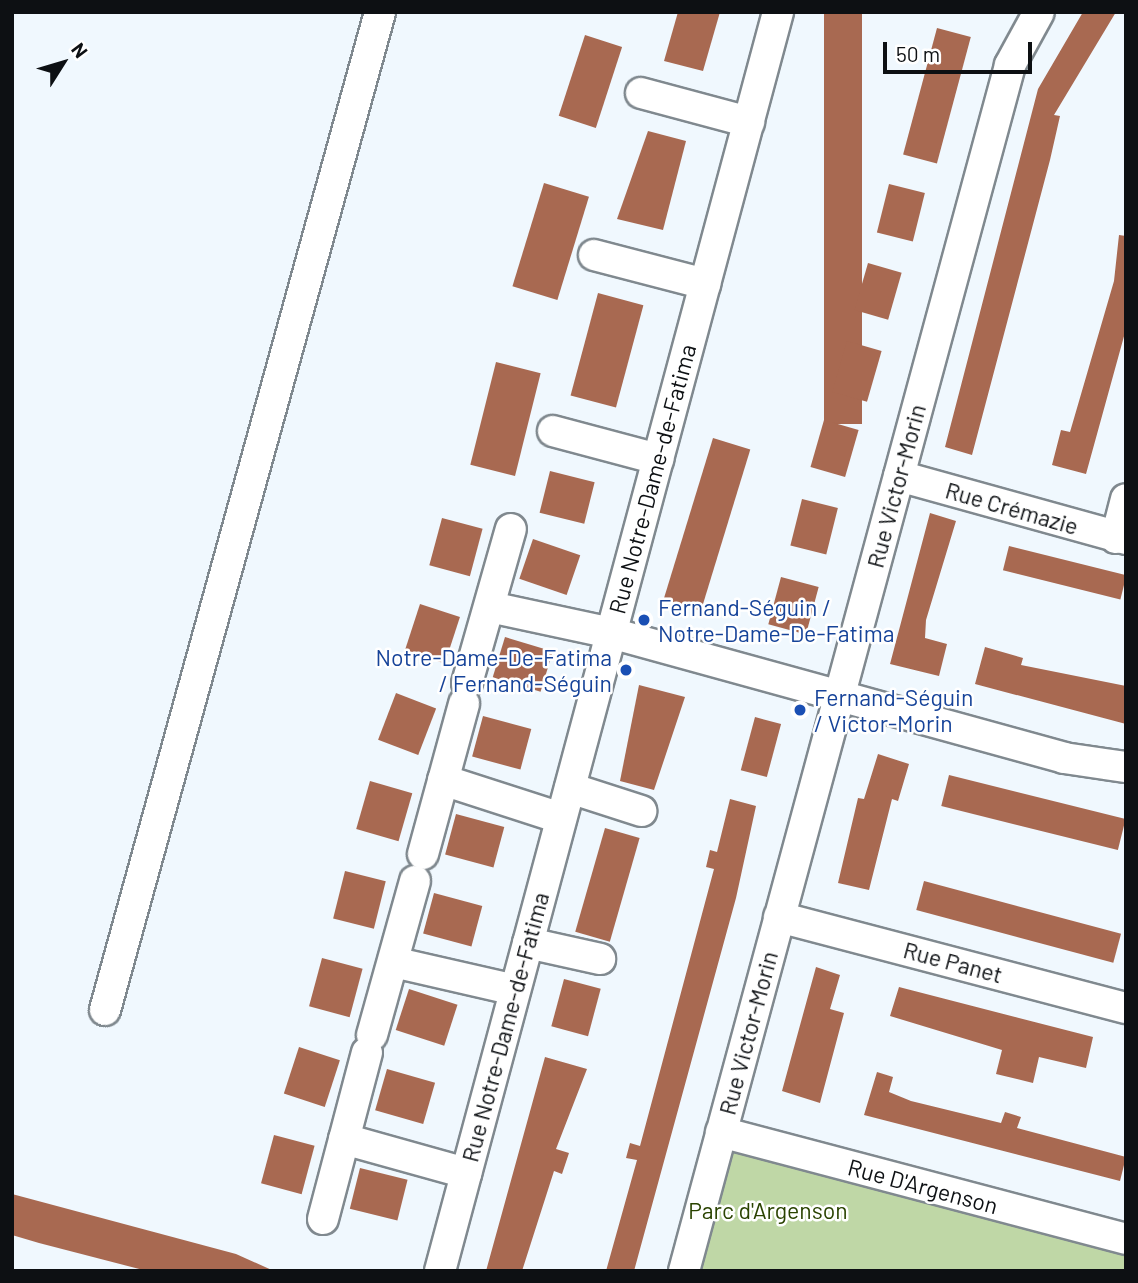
<!DOCTYPE html>
<meta charset="utf-8">
<style>
body{margin:0}
#map{position:relative;width:1138px;height:1283px;overflow:hidden;background:#f0f8fe;font-family:Barlow,sans-serif}
div>[style]{position:absolute}
[style*='--x']{left:calc(var(--x)*1px);top:calc(var(--y)*1px);width:calc(var(--w)*1px);rotate:calc(var(--a)*1deg)}
.green>*{inset:0;background:#bfd7a6}
.building>*{inset:0;background:#a86951;transform-origin:0 0}
.roads{filter:drop-shadow(2px 0 #80898f) drop-shadow(-2px 0 #80898f) drop-shadow(0 2px #80898f) drop-shadow(0 -2px #80898f)}
.minor>*{height:30px;margin:-15px;padding:0 15px;transform-origin:15px;border-radius:15px;background:#fff}
.dots>*{width:19px;height:19px;translate:-50% -50%;box-sizing:border-box;border:4px solid #fff;border-radius:50%}
span{translate:-50% -50%;white-space:nowrap;text-align:center;line-height:1.15;-webkit-text-stroke:5px #fff;paint-order:stroke}
.street-label{font-size:23px;color:#0d1013}
.transit-label{font-size:23px;color:#164399}
.left{translate:0 -50%;text-align:left}
.right{translate:-100% -50%;text-align:right}
.park-label{font-size:23px;color:#2a4300}
.frame{position:absolute;inset:0;border:14px solid #0d1013;pointer-events:none}
.north{position:absolute;left:28px;top:28px;width:70px;height:70px;-webkit-text-stroke:5px #fff;paint-order:stroke;rotate:53deg;font-size:19px;font-weight:700;line-height:28px;text-align:center;color:#0d1013}
.north::after{content:'';display:block;margin:auto;width:24px;height:32px;background:#0d1013;clip-path:polygon(50% 0,100% 100%,50% 72%,0 100%)}
.scale{position:absolute;left:883px;top:42px;width:149px;height:32px;box-sizing:border-box;border:4px solid #0d1013;border-top:0;padding-left:9px;font-size:21px;line-height:24px;white-space:nowrap;color:#0d1013;-webkit-text-stroke:5px #fff;paint-order:stroke}
</style>
<div id="map">
<div class="green">
<div style="clip-path:polygon(723px 1135px,1126px 1253px,1126px 1271px,692px 1271px)"></div>
</div>
<div class="building">
<div style="clip-path:polygon(678px 12px,720px 12px,703px 71px,664px 61px)"></div>
<div style="left:824px;top:12px;width:38px;height:412px"></div>
<div style="clip-path:polygon(1083px 12px,1116px 12px,1054px 115px,1060px 116px,1050px 160px,972px 455px,945px 447px,1038px 89px)"></div>
<div style="left:937px;top:28px;width:35px;height:131px;rotate:15deg"></div>
<div style="left:585px;top:35px;width:39px;height:85px;rotate:18deg"></div>
<div style="clip-path:polygon(648px 131px,686px 141px,663px 230px,617px 219px)"></div>
<div style="left:544px;top:183px;width:47px;height:108px;rotate:17deg"></div>
<div style="left:889px;top:184px;width:37px;height:50px;rotate:14deg"></div>
<div style="clip-path:polygon(1119px 235px,1126px 236px,1126px 329px,1086px 474px,1052px 465px,1061px 430px,1070px 432px,1114px 281px)"></div>
<div style="left:868px;top:263px;width:35px;height:49px;rotate:16deg"></div>
<div style="left:598px;top:293px;width:47px;height:106px;rotate:15deg"></div>
<div style="left:847px;top:341px;width:36px;height:53px;rotate:16deg"></div>
<div style="left:496px;top:362px;width:46px;height:106px;rotate:14deg"></div>
<div style="left:824px;top:420px;width:36px;height:49px;rotate:16deg"></div>
<div style="left:713px;top:438px;width:39px;height:169px;rotate:17deg"></div>
<div style="left:550px;top:471px;width:46px;height:43px;rotate:14deg"></div>
<div style="left:802px;top:499px;width:37px;height:48px;rotate:14deg"></div>
<div style="clip-path:polygon(930px 513px,956px 521px,926px 620px,925px 638px,947px 644px,939px 676px,890px 664px)"></div>
<div style="left:442px;top:518px;width:42px;height:49px;rotate:15deg"></div>
<div style="left:533px;top:539px;width:50px;height:42px;rotate:19deg"></div>
<div style="left:1009px;top:546px;width:121px;height:25px;rotate:14deg"></div>
<div style="left:781px;top:577px;width:39px;height:49px;rotate:15deg"></div>
<div style="left:420px;top:604px;width:42px;height:49px;rotate:18deg"></div>
<div style="left:505px;top:637px;width:50px;height:42px;rotate:17deg"></div>
<div style="clip-path:polygon(985px 647px,1023px 658px,1021px 665px,1126px 686px,1126px 724px,975px 684px)"></div>
<div style="clip-path:polygon(639px 685px,685px 697px,654px 790px,620px 781px)"></div>
<div style="left:396px;top:693px;width:43px;height:50px;rotate:21deg"></div>
<div style="left:483px;top:716px;width:50px;height:42px;rotate:15deg"></div>
<div style="left:755px;top:717px;width:27px;height:55px;rotate:15deg"></div>
<div style="clip-path:polygon(878px 754px,909px 764px,898px 801px,892px 799px,869px 890px,838px 883px,858px 798px,864px 799px)"></div>
<div style="left:949px;top:775px;width:182px;height:32px;rotate:14deg"></div>
<div style="left:370px;top:781px;width:44px;height:50px;rotate:16deg"></div>
<div style="clip-path:polygon(730px 799px,756px 806px,736px 898px,634px 1271px,606px 1271px,637px 1160px,626px 1158px,630px 1143px,640px 1146px,714px 869px,706px 867px,710px 850px,717px 852px)"></div>
<div style="left:456px;top:814px;width:50px;height:42px;rotate:15deg"></div>
<div style="left:605px;top:828px;width:36px;height:108px;rotate:16deg"></div>
<div style="left:345px;top:871px;width:42px;height:49px;rotate:14deg"></div>
<div style="left:924px;top:881px;width:204px;height:30px;rotate:15deg"></div>
<div style="left:434px;top:893px;width:50px;height:42px;rotate:15deg"></div>
<div style="left:322px;top:958px;width:42px;height:50px;rotate:15deg"></div>
<div style="clip-path:polygon(816px 967px,840px 975px,830px 1009px,844px 1013px,820px 1103px,782px 1091px)"></div>
<div style="left:564px;top:979px;width:38px;height:49px;rotate:15deg"></div>
<div style="clip-path:polygon(899px 987px,1093px 1037px,1086px 1068px,1039px 1057px,1033px 1083px,996px 1074px,1002px 1050px,890px 1016px)"></div>
<div style="left:409px;top:989px;width:51px;height:43px;rotate:18deg"></div>
<div style="left:299px;top:1047px;width:43px;height:49px;rotate:18deg"></div>
<div style="clip-path:polygon(545px 1057px,587px 1069px,556px 1149px,569px 1153px,562px 1174px,554px 1171px,522px 1271px,486px 1271px)"></div>
<div style="left:387px;top:1069px;width:50px;height:43px;rotate:16deg"></div>
<div style="clip-path:polygon(877px 1072px,893px 1077px,889px 1092px,911px 1101px,1001px 1123px,1005px 1112px,1021px 1117px,1017px 1128px,1126px 1157px,1120px 1181px,864px 1115px)"></div>
<div style="left:274px;top:1135px;width:42px;height:50px;rotate:15deg"></div>
<div style="left:360px;top:1168px;width:49px;height:42px;rotate:14deg"></div>
<div style="clip-path:polygon(12px 1194px,236px 1254px,274px 1271px,147px 1271px,39px 1243px,12px 1235px)"></div>
</div>
<div class="roads">
<div class="minor">
<div style="--x:641;--y:93;--w:112;--a:15"></div>
<div style="--x:594;--y:255;--w:115;--a:14.6"></div>
<div style="--x:553;--y:431;--w:109;--a:14.9"></div>
<div style="--x:899;--y:476;--w:236;--a:15.5"></div>
<div style="--x:1116;--y:538;--w:40;--a:-75.6"></div>
<div style="--x:490;--y:607;--w:124;--a:12.1"></div>
<div style="--x:611;--y:633;--w:470;--a:15.4"></div>
<div style="--x:1064;--y:758;--w:63;--a:8.3"></div>
<div style="--x:467;--y:683;--w:160;--a:-74.1"></div>
<div style="--x:443;--y:780;--w:124;--a:17.9"></div>
<div style="--x:570;--y:788;--w:75;--a:17.9"></div>
<div style="--x:423;--y:854;--w:156;--a:-74.7"></div>
<div style="--x:779;--y:917;--w:359;--a:14.7"></div>
<div style="--x:528;--y:943;--w:74;--a:12.5"></div>
<div style="--x:393;--y:962;--w:125;--a:12.9"></div>
<div style="--x:105;--y:1010;--w:1035;--a:-74.59"></div>
<div style="--x:372;--y:1035;--w:160;--a:-74.4"></div>
<div style="--x:721;--y:1132;--w:419;--a:14.8"></div>
<div style="--x:344;--y:1139;--w:127;--a:15.6"></div>
<div style="--x:323;--y:1219;--w:172;--a:-75.2"></div>
<div style="--x:440;--y:1271;--w:1304;--a:-74.97"></div>
<div style="--x:684;--y:1271;--w:1249;--a:-74.87"></div>
<div style="--x:1010;--y:65;--w:60;--a:-61.3"></div>
</div>
</div>
<div class="dots">
<div style="left:644px;top:620px;background:#1a4fb4"></div>
<div style="left:626px;top:670px;background:#1a4fb4"></div>
<div style="left:800px;top:710px;background:#1a4fb4"></div>
</div>
<div class="street-label">
<span style="left:652px;top:479px;rotate:-75deg">Rue Notre-Dame-de-Fatima</span>
<span style="left:896px;top:486px;rotate:-75deg">Rue Victor-Morin</span>
<span style="left:1012px;top:508px;rotate:16deg">Rue Crémazie</span>
<span style="left:953px;top:962px;rotate:15deg">Rue Panet</span>
<span style="left:505px;top:1027px;rotate:-75deg">Rue Notre-Dame-de-Fatima</span>
<span style="left:748px;top:1033px;rotate:-75deg">Rue Victor-Morin</span>
<span style="left:923px;top:1186px;rotate:15deg">Rue D'Argenson</span>
</div>
<div class="transit-label">
<span class="left" style="left:658px;top:620px">Fernand-Séguin /<br>Notre-Dame-De-Fatima</span>
<span class="right" style="left:612px;top:670px">Notre-Dame-De-Fatima<br>/ Fernand-Séguin</span>
<span class="left" style="left:814px;top:710px">Fernand-Séguin<br>/ Victor-Morin</span>
</div>
<div class="park-label">
<span style="left:768px;top:1210px">Parc d'Argenson</span>
</div>
<div class="frame"></div>
<div class="north">N</div>
<div class="scale">50 m</div>
</div>
